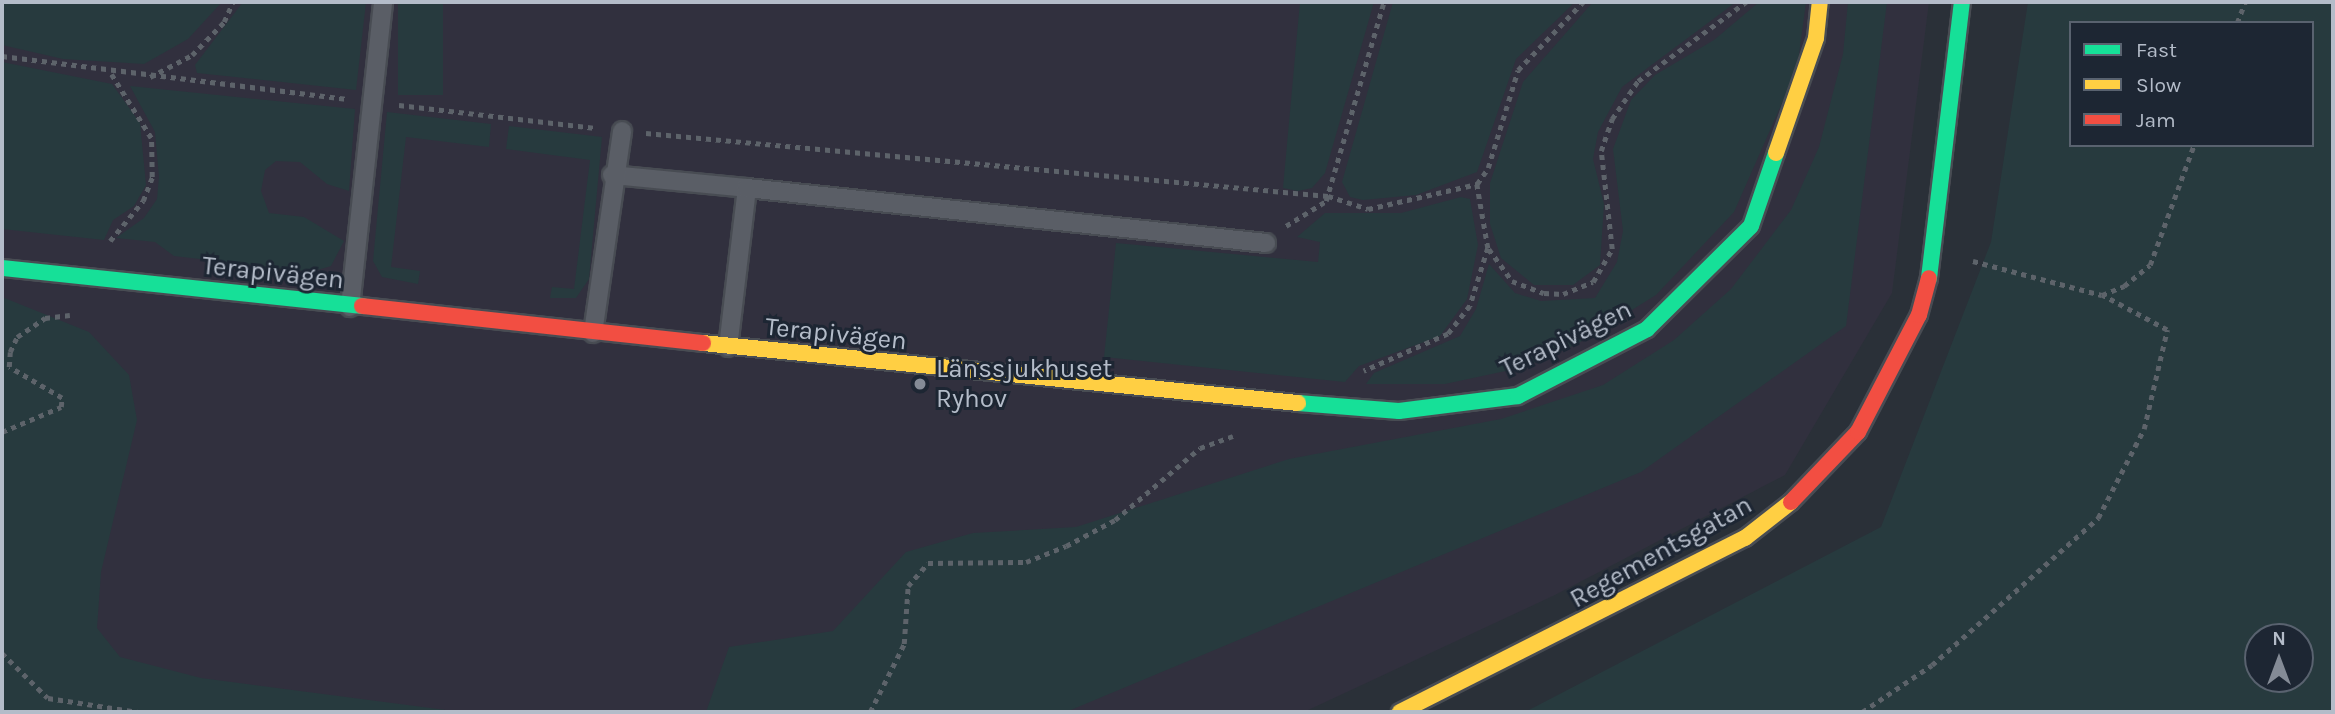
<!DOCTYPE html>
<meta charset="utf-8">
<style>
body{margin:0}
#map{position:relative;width:2335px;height:714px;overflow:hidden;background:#2a3038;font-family:Karla,sans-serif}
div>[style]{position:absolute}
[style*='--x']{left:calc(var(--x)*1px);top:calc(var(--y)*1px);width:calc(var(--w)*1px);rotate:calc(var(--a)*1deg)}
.medical>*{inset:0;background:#31303e}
.green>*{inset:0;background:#273a3e;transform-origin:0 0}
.path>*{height:4.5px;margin-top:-2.25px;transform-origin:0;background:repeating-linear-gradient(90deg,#5d636a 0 5px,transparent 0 10px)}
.roads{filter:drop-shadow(2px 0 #484c53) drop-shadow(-2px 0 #484c53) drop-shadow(0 2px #484c53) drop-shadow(0 -2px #484c53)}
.lane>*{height:18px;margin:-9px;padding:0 9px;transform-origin:9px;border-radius:9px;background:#5a5e66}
.fast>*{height:16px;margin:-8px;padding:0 8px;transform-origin:8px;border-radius:8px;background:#16e098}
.slow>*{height:16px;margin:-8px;padding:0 8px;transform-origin:8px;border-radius:8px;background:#ffcf43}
.jam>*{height:16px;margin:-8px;padding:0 8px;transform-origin:8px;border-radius:8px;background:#f24e42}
.dots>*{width:19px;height:19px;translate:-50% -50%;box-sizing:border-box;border:4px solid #1d2633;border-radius:50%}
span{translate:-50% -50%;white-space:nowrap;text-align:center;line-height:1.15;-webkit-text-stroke:6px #1d2633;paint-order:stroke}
.street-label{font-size:26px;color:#b4bcc9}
.poi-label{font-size:26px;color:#b4bcc9}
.left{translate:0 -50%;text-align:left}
.frame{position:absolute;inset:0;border:4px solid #b4bcc9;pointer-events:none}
.legend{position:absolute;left:2069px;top:21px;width:245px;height:126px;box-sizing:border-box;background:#1d2633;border:2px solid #59626f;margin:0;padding:9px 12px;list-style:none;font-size:21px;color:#b4bcc9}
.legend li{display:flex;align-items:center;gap:14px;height:35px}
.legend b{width:35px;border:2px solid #59626f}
.north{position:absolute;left:2244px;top:623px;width:70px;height:70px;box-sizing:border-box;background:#1d2633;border:2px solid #59626f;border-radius:50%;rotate:0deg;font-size:19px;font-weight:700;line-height:28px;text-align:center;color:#b4bcc9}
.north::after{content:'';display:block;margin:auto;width:24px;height:32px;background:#848b96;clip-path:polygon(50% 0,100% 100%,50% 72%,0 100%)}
</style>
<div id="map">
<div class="medical">
<div style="clip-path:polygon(2px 2px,1929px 2px,1892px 293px,1785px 475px,1555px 595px,1304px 712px,2px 712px)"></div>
</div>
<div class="green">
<div style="clip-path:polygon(2px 2px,222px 2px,188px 39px,144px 64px,63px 59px,2px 45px)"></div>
<div style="clip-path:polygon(243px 2px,366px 2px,356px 90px,197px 73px,195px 65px)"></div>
<div style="left:398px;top:2px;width:45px;height:93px"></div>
<div style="clip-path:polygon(1300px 2px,1374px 2px,1325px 173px,1312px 188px,1298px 191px,1283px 188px)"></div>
<div style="clip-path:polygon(1393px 2px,1575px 2px,1516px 59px,1477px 172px,1416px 195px,1363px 200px,1350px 197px,1342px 182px)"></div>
<div style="clip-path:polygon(1593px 2px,1736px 2px,1622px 87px,1598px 132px,1593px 159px,1604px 204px,1600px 265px,1573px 285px,1534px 285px,1501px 258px,1490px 224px,1490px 183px,1523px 82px)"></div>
<div style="clip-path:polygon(1759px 2px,1806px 2px,1797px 69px,1734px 212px,1656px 295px,1577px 344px,1524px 367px,1445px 384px,1366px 384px,1374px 373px,1460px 336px,1476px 309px,1489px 264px,1515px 293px,1541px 301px,1595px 298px,1617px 262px,1623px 231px,1613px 149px,1631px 100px,1655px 75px,1714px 40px)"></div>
<div style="clip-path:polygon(1848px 2px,1887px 2px,1846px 326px,1641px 472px,1066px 712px,706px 712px,729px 647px,833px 631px,906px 552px,973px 533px,1076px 527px,1289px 459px,1501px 419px,1603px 385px,1674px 340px,1731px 289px,1791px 210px,1819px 147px,1843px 54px)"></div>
<div style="clip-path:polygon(evenodd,2028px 2px,2333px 2px,2333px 712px,1525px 712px,1881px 527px,1991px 242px,2028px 2px,2071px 23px,2312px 23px,2312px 145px,2071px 145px,2071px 23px,2028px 2px,2258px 637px,2300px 637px,2300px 679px,2258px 679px,2258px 637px)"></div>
<div style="clip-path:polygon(2px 62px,112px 84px,140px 123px,146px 185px,134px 206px,113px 220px,104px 240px,2px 229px)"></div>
<div style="clip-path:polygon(130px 86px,355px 109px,349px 191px,327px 184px,300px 162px,276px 161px,265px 170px,261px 191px,269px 213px,304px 217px,344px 241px,331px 266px,311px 272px,174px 256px,155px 242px,116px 238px,144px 218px,157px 199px,159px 177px,155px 132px)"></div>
<div style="clip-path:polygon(387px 112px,491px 124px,489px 147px,406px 137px,391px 267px,420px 271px,418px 284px,382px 277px,373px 261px)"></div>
<div style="clip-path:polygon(509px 126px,602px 137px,589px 279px,576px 298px,550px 298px,552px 287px,574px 289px,590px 160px,506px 149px)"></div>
<div style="clip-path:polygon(1461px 197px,1470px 199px,1478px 245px,1467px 299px,1440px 336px,1359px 366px,1345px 382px,1104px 357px,1116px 243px,1318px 262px,1320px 242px,1297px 237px,1325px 213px,1401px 213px)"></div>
<div style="clip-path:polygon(2px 297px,89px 332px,129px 375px,137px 420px,101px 572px,97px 628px,120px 657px,201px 678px,461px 712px,2px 712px)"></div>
</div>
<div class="path">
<div style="--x:72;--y:2;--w:35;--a:0"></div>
<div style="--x:2237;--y:23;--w:22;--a:-69"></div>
<div style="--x:2;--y:56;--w:346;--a:7.1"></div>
<div style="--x:150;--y:77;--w:47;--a:-27.6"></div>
<div style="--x:192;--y:55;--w:46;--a:-45.9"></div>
<div style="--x:224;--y:22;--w:22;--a:-66"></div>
<div style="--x:399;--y:105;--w:198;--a:6.7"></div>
<div style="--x:646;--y:133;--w:685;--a:5.28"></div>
<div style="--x:1328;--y:196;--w:42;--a:18"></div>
<div style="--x:1368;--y:209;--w:112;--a:-12.9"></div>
<div style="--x:1477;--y:184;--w:65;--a:80.2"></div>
<div style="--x:1488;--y:248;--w:61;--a:107.2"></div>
<div style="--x:1470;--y:306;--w:36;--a:128"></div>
<div style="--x:1448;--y:334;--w:92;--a:156.2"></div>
<div style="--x:1477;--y:184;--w:19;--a:-55"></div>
<div style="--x:1488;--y:168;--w:102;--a:-73"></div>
<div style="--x:1518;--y:70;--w:94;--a:-46.3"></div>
<div style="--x:1286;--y:226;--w:47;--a:-32"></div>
<div style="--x:1326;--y:201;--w:207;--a:-73.8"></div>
<div style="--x:110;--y:241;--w:52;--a:-50.5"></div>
<div style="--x:143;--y:201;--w:26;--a:-69"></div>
<div style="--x:152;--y:177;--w:39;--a:-91"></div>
<div style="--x:151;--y:138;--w:75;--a:-122"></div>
<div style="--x:1489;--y:249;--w:39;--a:54"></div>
<div style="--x:1512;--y:281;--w:34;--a:21"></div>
<div style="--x:1544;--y:293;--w:19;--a:3"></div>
<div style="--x:1563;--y:294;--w:32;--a:-22"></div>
<div style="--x:1593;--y:282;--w:38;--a:-60"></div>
<div style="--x:1612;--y:249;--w:99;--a:-96.4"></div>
<div style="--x:1601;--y:151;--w:34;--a:-71"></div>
<div style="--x:1612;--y:119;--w:46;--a:-55.6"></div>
<div style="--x:1638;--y:81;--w:134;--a:-36.2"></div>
<div style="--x:1973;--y:261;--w:133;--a:14.8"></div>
<div style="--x:2102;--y:295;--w:24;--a:-22"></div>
<div style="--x:2124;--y:286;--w:33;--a:-39"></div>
<div style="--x:2150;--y:265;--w:128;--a:-69.9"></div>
<div style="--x:2;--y:432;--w:64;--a:-23"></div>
<div style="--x:61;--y:407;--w:9;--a:-84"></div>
<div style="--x:62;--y:398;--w:61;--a:-149.7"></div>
<div style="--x:9;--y:367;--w:15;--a:-86"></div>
<div style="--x:10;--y:352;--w:17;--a:-65"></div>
<div style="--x:17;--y:337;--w:34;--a:-34"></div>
<div style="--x:45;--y:318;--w:25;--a:-7"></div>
<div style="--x:2;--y:653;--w:64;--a:44.4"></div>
<div style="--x:48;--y:698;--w:91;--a:8.8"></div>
<div style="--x:870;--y:712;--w:76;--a:-63.4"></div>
<div style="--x:904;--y:644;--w:58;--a:-86.1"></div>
<div style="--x:908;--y:586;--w:30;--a:-49"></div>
<div style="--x:928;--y:563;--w:98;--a:-0.6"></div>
<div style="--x:1026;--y:562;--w:43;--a:-21.8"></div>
<div style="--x:1066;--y:546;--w:55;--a:-28"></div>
<div style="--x:1115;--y:520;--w:111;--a:-40.3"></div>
<div style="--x:1200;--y:448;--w:35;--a:-20"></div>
<div style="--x:1862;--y:712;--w:84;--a:-33.9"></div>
<div style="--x:1932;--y:665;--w:222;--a:-41.5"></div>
<div style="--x:2098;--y:518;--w:100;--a:-62.7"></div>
<div style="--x:2144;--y:429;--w:102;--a:-76.9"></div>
<div style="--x:2167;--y:330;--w:74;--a:-151.7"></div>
</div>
<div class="roads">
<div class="lane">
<div style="--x:612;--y:175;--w:136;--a:5.5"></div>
<div style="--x:747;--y:188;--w:160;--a:96.8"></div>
<div style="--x:747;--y:188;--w:522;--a:6.05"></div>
<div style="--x:350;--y:307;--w:307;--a:-83.8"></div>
<div style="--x:593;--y:333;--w:204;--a:-81.8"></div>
</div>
<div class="fast">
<div style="--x:2;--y:268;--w:362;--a:6"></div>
<div style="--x:1929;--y:278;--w:278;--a:-83.2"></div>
<div style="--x:1298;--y:403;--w:101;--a:4.5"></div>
<div style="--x:1399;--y:411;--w:120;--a:-7.2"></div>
<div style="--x:1518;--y:396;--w:145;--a:-27.4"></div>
<div style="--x:1647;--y:329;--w:146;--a:-44.7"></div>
<div style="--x:1751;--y:226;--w:77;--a:-71.1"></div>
</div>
<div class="slow">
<div style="--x:1776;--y:153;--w:122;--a:-70.8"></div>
<div style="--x:1816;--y:38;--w:36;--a:-84"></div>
<div style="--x:703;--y:343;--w:598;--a:5.76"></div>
<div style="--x:1400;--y:712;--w:386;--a:-26.8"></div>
<div style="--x:1745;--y:538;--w:58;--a:-38"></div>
</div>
<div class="jam">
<div style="--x:362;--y:306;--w:343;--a:6.2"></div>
<div style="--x:1791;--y:502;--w:97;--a:-46.3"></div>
<div style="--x:1858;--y:432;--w:132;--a:-62.5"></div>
<div style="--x:1919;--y:315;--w:38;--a:-75"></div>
</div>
</div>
<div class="dots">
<div style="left:920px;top:384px;background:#848b96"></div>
</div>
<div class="street-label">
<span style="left:273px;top:273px;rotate:6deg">Terapivägen</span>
<span style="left:836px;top:334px;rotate:6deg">Terapivägen</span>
<span style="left:1566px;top:339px;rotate:-26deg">Terapivägen</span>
<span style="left:1661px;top:552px;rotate:-29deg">Regementsgatan</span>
</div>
<div class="poi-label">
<span class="left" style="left:936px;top:384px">Länssjukhuset<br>Ryhov</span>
</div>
<div class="frame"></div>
<ul class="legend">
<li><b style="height:9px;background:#16e098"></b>Fast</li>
<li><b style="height:9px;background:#ffcf43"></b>Slow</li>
<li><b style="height:9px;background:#f24e42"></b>Jam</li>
</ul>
<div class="north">N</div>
</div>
